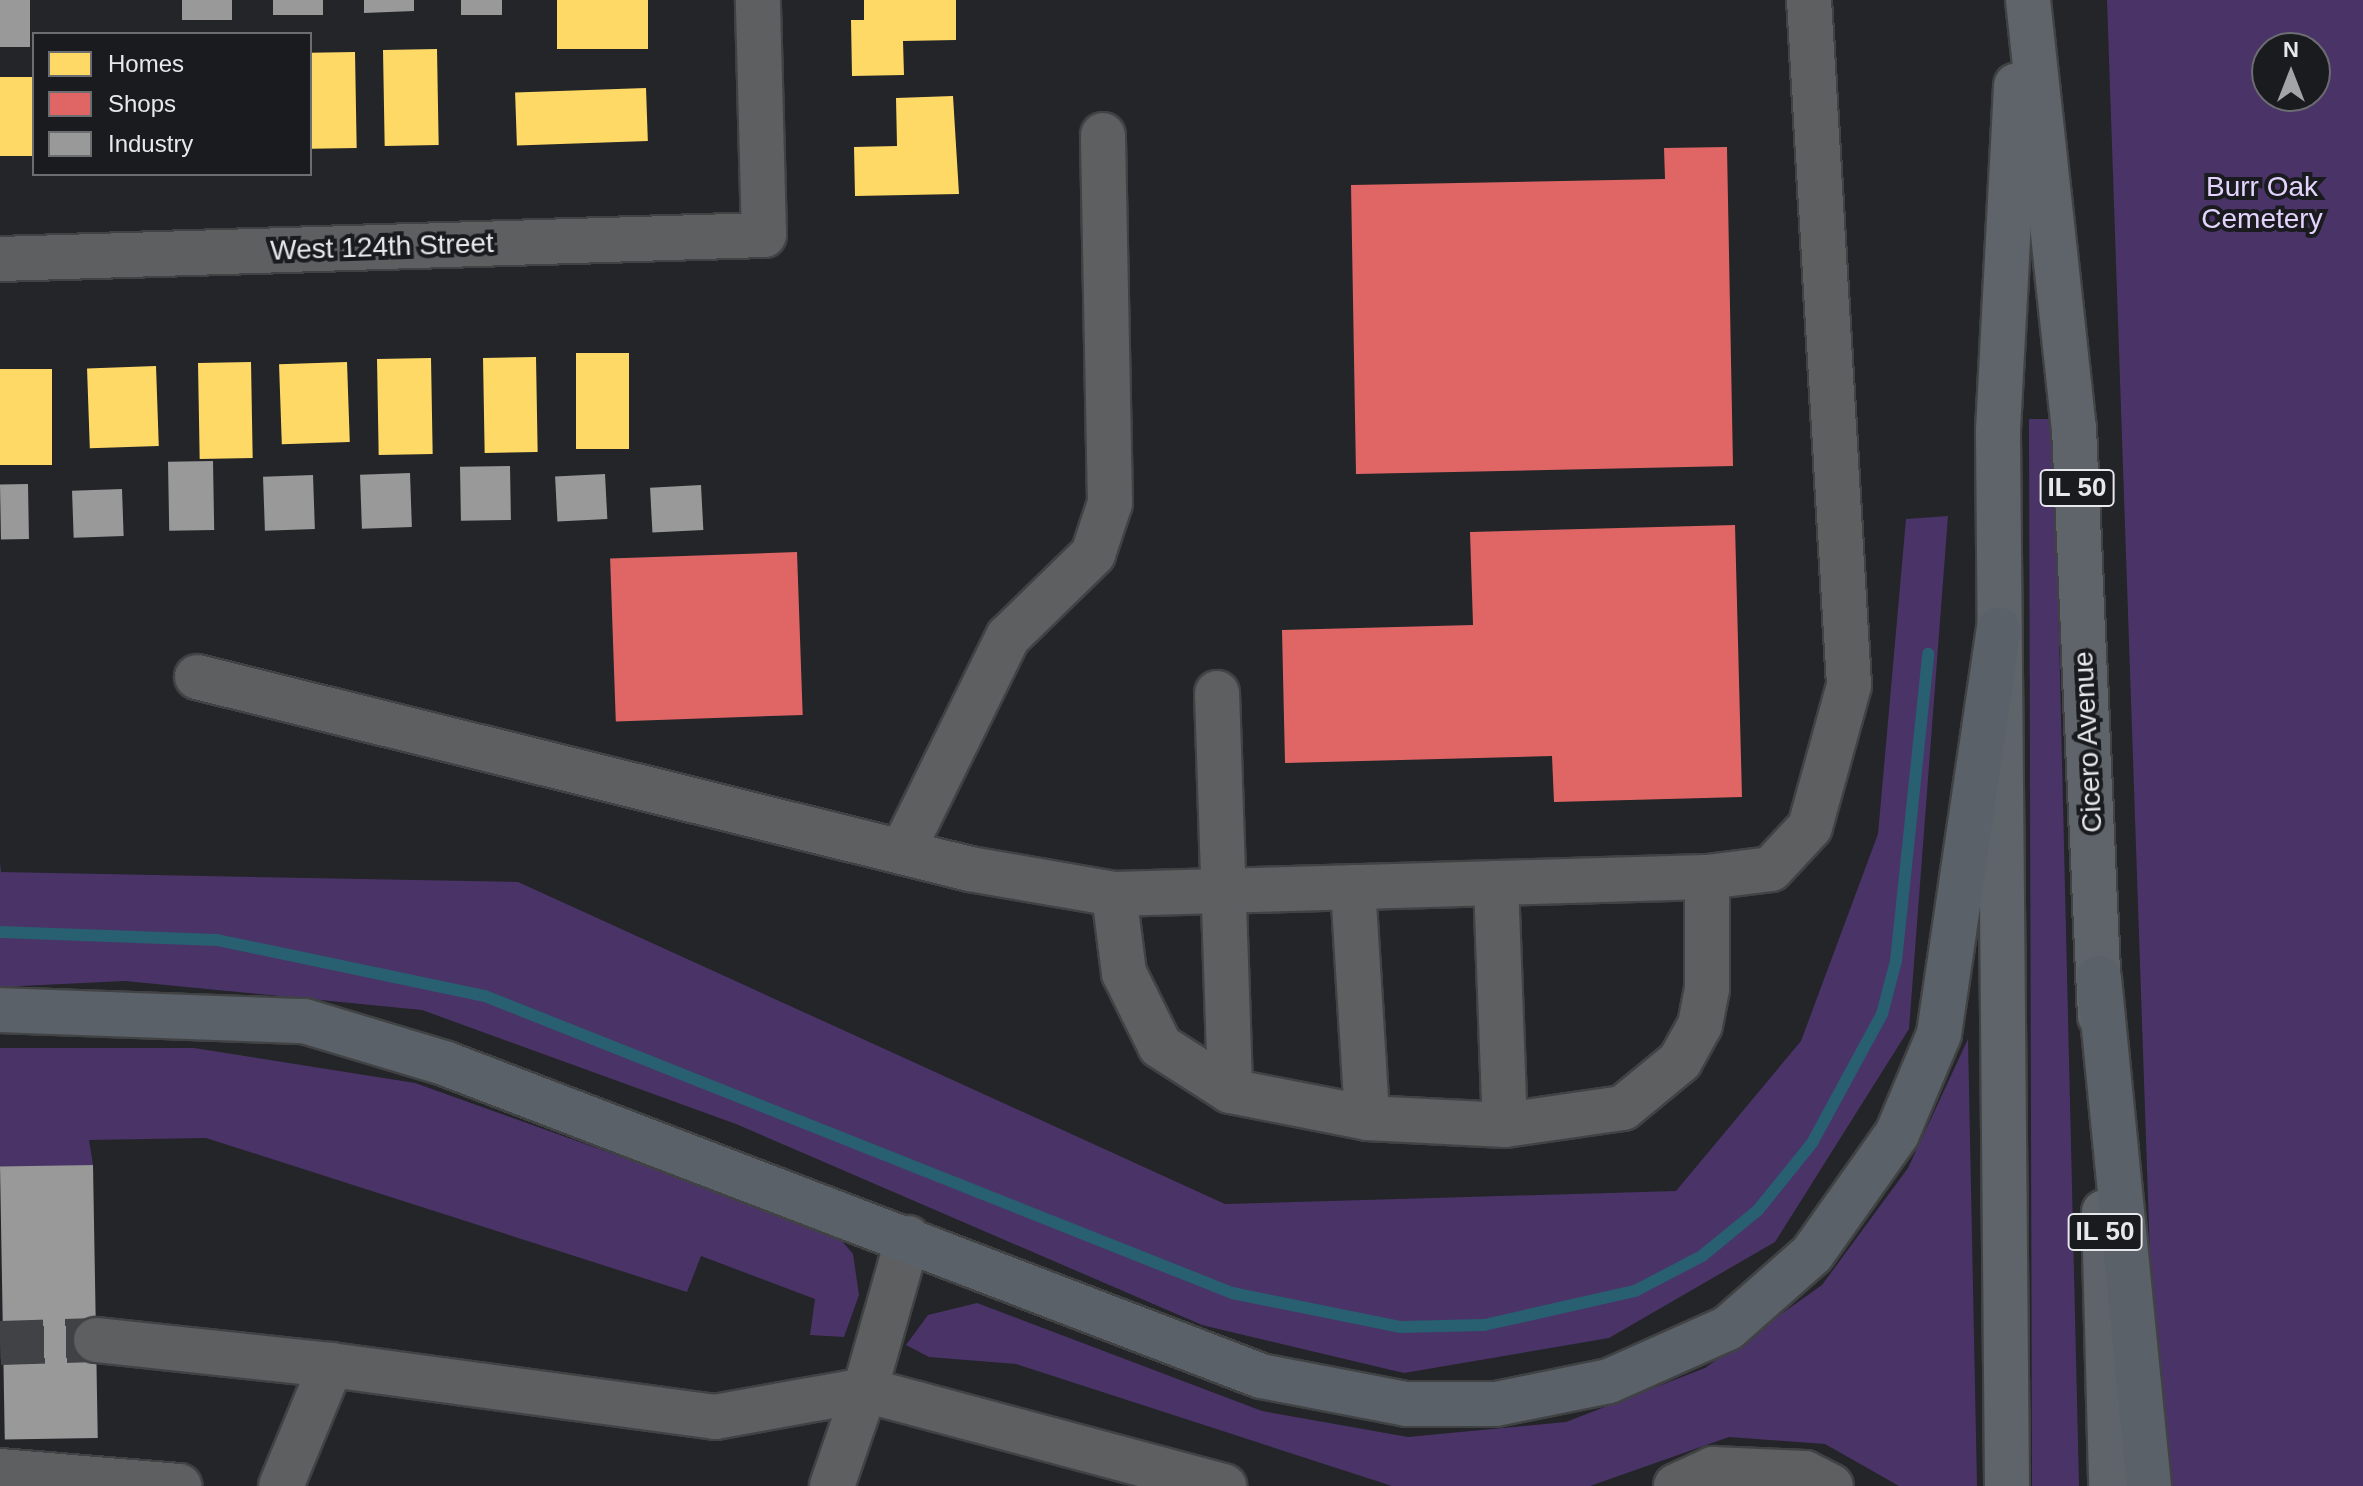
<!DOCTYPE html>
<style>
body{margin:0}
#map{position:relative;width:2363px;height:1486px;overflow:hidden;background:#232528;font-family:Arial,sans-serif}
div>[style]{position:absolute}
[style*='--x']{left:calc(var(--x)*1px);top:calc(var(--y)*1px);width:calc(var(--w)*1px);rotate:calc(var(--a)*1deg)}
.green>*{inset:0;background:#4a3367}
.homes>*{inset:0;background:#ffd966;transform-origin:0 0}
.shops>*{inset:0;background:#e06666;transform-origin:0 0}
.industry>*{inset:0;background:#999;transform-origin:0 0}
.stream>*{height:12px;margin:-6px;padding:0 6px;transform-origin:6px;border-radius:6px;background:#285f71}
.minor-tunnel>*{height:44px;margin-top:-22px;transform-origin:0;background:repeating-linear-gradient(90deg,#404245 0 44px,transparent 0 66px)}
.roads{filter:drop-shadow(2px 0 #414244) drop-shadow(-2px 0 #414244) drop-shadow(0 2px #414244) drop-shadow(0 -2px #414244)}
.minor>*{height:44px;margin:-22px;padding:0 22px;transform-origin:22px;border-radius:22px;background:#5e5f61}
.major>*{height:44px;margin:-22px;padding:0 22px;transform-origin:22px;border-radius:22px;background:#5e6469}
.highway>*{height:44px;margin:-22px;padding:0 22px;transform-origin:22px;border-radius:22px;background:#5a6168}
span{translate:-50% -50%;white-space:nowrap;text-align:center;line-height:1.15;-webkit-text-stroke:8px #191b1f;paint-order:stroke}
.shield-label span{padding:2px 6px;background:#191b1f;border:2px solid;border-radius:6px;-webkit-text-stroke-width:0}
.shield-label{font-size:26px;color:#e7e8eb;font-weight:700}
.park-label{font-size:28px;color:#e4d4fd}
.street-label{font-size:28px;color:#e7e8eb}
.legend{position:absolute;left:32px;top:32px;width:280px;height:144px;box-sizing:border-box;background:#191b1f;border:2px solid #6b6d71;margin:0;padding:10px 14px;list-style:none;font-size:24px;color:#e7e8eb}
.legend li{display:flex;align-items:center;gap:16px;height:40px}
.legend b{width:40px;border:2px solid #6b6d71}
.north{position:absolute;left:2251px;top:32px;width:80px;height:80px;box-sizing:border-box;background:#191b1f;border:2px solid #6b6d71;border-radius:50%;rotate:0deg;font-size:22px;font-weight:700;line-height:32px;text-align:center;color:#e7e8eb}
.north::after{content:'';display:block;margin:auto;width:28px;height:36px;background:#a2a4a7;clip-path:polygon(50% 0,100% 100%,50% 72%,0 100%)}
</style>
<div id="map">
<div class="green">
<div style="clip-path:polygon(evenodd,2107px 0,2363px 0,2363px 1486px,2167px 1486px,2154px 1373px,2107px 0,2267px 48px,2315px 48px,2315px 96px,2267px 96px,2267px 48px)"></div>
<div style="clip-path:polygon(2029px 419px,2054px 419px,2079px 1486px,2032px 1486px)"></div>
<div style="clip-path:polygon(1948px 516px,1909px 1029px,1775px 1242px,1609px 1338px,1404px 1373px,1202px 1325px,736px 1124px,422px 1010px,125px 981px,0 987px,0 863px,1px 872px,518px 882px,1225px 1204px,1676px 1191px,1801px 1041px,1878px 834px,1906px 519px)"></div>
<div style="clip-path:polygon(1968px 1039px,1977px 1486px,1899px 1486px,1825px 1444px,1729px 1437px,1590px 1486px,1392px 1486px,1016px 1364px,929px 1357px,906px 1345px,928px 1315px,977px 1303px,1262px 1411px,1408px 1437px,1566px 1422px,1705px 1368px,1822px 1285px,1908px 1168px)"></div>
<div style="clip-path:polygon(0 1048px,194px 1048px,415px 1083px,836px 1234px,853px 1254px,859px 1295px,844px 1337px,810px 1335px,815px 1299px,701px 1256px,687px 1292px,206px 1138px,89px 1140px,93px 1165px,0 1168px)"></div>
</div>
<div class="homes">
<div style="left:557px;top:0;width:91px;height:49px"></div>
<div style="clip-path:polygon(864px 0,956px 0,956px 40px,903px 41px,904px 75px,852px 76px,851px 20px,864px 20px)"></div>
<div style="left:437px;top:49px;width:96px;height:54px;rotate:89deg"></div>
<div style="left:355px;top:52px;width:96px;height:45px;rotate:89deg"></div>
<div style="left:34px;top:77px;width:79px;height:34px;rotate:90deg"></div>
<div style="left:646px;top:88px;width:53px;height:131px;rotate:88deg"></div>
<div style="clip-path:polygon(953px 96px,959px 194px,855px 196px,854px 147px,897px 146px,896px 98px)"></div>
<div style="left:576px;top:353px;width:53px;height:96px"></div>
<div style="left:536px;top:357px;width:95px;height:53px;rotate:89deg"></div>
<div style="left:431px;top:358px;width:96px;height:54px;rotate:89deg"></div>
<div style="left:251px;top:362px;width:96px;height:53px;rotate:89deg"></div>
<div style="left:347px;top:362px;width:80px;height:68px;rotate:88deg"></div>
<div style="left:156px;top:366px;width:80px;height:69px;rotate:88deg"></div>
<div style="left:0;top:369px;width:52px;height:96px"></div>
</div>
<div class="shops">
<div style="clip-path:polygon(1727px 147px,1733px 466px,1356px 474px,1351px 185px,1665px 179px,1664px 148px)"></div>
<div style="clip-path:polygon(1735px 525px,1742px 797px,1554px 802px,1552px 756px,1285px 763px,1282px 630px,1473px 625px,1470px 532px)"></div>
<div style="left:797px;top:552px;width:163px;height:187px;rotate:88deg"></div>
</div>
<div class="industry">
<div style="left:0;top:0;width:30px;height:47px"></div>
<div style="left:182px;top:0;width:50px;height:20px"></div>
<div style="left:273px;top:0;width:50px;height:15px"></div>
<div style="clip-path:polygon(364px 0,414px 0,414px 11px,364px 13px)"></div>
<div style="left:461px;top:0;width:41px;height:15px"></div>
<div style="left:213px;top:461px;width:69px;height:45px;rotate:89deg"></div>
<div style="left:510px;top:466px;width:54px;height:50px;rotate:89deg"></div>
<div style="left:410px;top:473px;width:54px;height:50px;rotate:88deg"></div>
<div style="left:605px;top:474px;width:45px;height:50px;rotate:87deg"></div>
<div style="left:313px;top:475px;width:54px;height:50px;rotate:88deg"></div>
<div style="left:28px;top:484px;width:55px;height:28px;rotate:89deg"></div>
<div style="left:701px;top:485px;width:45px;height:51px;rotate:87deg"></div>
<div style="left:122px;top:489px;width:47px;height:50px;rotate:88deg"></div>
<div style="left:93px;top:1165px;width:273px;height:93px;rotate:89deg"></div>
</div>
<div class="stream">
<div style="--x:0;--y:932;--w:217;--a:2.1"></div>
<div style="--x:217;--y:940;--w:274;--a:11.8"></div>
<div style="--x:485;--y:996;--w:804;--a:21.68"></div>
<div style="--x:1232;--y:1293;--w:171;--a:11.4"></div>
<div style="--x:1400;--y:1327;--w:84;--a:-1.4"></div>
<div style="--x:1484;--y:1325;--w:155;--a:-12.7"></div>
<div style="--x:1635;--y:1291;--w:76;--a:-27.6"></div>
<div style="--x:1702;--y:1256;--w:72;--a:-39.4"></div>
<div style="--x:1758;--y:1210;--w:86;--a:-51.1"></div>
<div style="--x:1812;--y:1143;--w:147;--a:-61.5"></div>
<div style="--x:1882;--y:1014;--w:55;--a:-75.2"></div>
<div style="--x:1896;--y:961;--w:309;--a:-84"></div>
</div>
<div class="minor-tunnel">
<div style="--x:0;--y:1343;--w:96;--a:-1.8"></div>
</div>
<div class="roads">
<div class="minor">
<div style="--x:0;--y:259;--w:764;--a:-1.8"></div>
<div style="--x:764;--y:235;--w:235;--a:-91.5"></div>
<div style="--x:197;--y:677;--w:796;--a:13.95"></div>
<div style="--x:970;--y:869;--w:146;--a:9.8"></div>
<div style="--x:1114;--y:894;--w:593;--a:-1.64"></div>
<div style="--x:1707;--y:877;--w:64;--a:-7.1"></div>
<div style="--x:1771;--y:869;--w:57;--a:-47.1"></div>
<div style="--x:1810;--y:827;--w:147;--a:-74.6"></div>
<div style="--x:1849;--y:685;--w:686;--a:-93.34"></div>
<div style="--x:1217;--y:693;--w:398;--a:88.1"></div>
<div style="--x:902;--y:852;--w:240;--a:-63.8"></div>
<div style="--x:1008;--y:637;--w:119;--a:-44.3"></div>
<div style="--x:1093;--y:554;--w:54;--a:-71.6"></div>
<div style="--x:1110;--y:503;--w:368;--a:-91.1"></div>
<div style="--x:1496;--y:883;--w:242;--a:87.9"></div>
<div style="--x:1505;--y:1125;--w:119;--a:-8.2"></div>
<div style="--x:1623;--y:1108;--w:74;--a:-39.5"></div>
<div style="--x:1680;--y:1061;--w:41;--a:-60.9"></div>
<div style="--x:1700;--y:1025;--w:37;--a:-79"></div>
<div style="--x:1707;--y:989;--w:112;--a:-90"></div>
<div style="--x:1353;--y:887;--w:231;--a:86.5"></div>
<div style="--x:1114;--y:894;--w:80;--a:82.8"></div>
<div style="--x:1124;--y:973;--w:81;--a:63.7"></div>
<div style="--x:1160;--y:1046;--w:83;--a:32.7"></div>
<div style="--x:1230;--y:1091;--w:140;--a:11.1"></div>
<div style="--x:1367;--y:1118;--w:138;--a:2.9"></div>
<div style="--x:908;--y:1238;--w:158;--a:105.8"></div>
<div style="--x:865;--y:1390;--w:372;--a:15"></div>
<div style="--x:96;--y:1340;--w:236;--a:6.1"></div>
<div style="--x:0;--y:1471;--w:180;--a:4.8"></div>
<div style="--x:281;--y:1486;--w:131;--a:-67.5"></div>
<div style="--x:331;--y:1365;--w:388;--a:7.7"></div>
<div style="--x:715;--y:1417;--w:152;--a:-10.2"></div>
<div style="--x:865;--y:1390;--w:102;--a:109"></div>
<div style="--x:1676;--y:1486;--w:41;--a:-24.7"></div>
<div style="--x:1713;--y:1469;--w:92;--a:2.5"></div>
<div style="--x:1805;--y:1473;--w:29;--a:27"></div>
</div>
<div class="major">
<div style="--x:2028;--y:0;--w:430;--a:83.9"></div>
<div style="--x:2074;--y:428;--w:589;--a:87.47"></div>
<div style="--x:2104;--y:1212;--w:274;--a:88.5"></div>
<div style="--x:2007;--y:1486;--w:1056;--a:-90.49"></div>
<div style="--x:1998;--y:430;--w:345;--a:-87"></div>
</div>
<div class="highway">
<div style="--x:2099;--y:978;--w:510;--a:84.38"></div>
<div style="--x:0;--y:1010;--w:304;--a:2.1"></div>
<div style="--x:304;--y:1021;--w:146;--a:16.7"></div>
<div style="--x:444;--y:1063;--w:875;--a:20.96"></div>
<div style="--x:1261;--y:1376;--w:148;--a:10.9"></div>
<div style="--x:1406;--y:1404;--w:90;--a:0"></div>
<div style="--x:1496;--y:1404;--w:115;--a:-11.5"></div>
<div style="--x:1609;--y:1381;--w:130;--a:-24"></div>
<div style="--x:1728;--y:1328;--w:112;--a:-41.4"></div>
<div style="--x:1812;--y:1254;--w:147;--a:-54.7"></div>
<div style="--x:1897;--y:1134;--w:108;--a:-67.2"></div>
<div style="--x:1939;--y:1034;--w:409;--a:-81.6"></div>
</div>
</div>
<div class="shield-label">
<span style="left:2077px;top:488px">IL 50</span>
<span style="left:2105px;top:1232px">IL 50</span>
</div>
<div class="park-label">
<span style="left:2262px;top:203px">Burr Oak<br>Cemetery</span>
</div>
<div class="street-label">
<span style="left:382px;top:247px;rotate:-2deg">West 124th Street</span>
<span style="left:2088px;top:742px;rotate:-93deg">Cicero Avenue</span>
</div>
<ul class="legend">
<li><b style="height:22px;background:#ffd966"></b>Homes</li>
<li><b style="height:22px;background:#e06666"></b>Shops</li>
<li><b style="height:22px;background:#999"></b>Industry</li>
</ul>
<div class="north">N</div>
</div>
